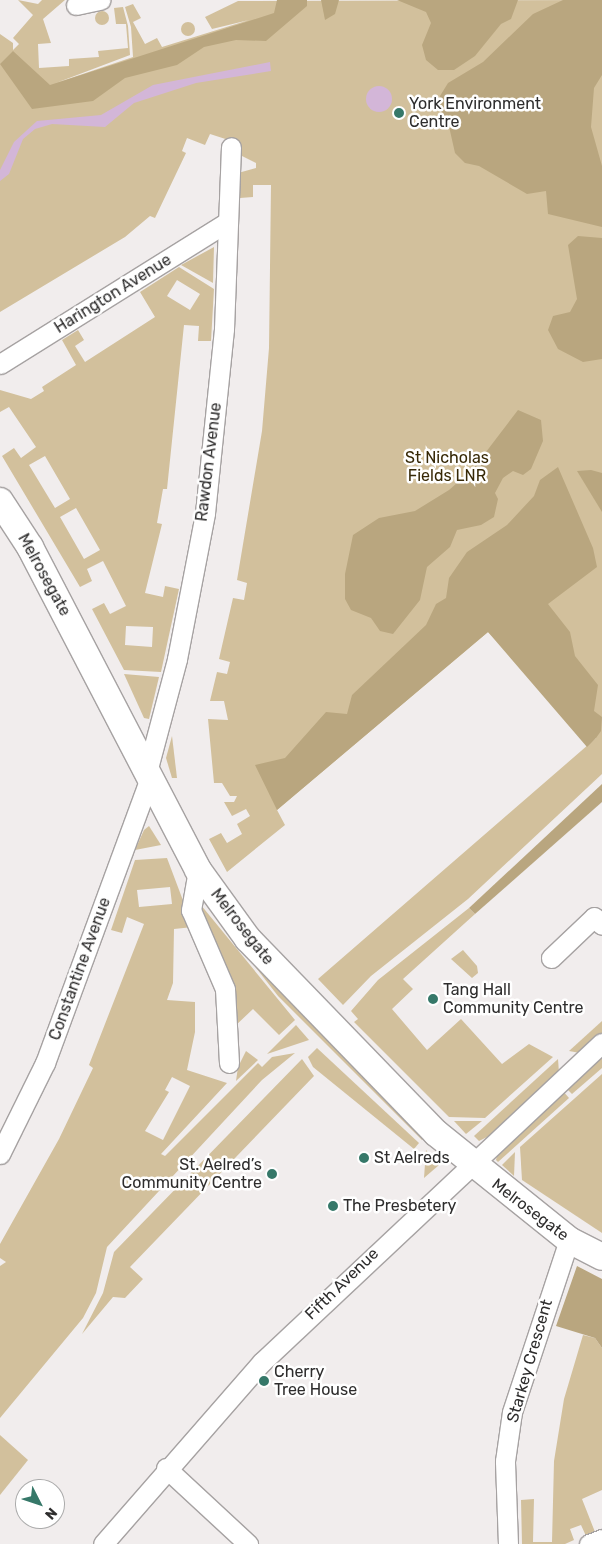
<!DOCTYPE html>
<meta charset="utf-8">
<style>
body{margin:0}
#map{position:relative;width:602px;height:1544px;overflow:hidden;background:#f1eded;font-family:Rubik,sans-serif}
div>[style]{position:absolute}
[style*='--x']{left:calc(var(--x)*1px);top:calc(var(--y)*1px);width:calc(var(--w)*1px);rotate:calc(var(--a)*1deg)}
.green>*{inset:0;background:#d2c09c}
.round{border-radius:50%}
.forest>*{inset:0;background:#b9a67f}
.water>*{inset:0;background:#d3b6d8}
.roads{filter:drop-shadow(1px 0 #a6a2a2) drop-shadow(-1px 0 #a6a2a2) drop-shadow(0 1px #a6a2a2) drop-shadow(0 -1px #a6a2a2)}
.street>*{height:19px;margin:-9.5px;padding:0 9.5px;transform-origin:9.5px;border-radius:9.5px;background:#fff}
.secondary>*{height:26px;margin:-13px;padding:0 13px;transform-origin:13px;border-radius:13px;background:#fff}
.dots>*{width:14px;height:14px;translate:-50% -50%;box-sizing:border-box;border:2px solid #fff;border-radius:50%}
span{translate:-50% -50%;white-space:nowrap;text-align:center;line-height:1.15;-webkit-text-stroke:5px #fff;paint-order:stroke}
.poi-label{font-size:16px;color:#2e2d2d}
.left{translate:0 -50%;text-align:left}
.right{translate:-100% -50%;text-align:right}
.street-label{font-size:16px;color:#2e2d2d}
.park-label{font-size:16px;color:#362806}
.north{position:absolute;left:15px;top:1479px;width:50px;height:50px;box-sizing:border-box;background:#fff;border:1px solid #ababab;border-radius:50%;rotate:131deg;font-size:14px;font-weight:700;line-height:20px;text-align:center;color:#2e2d2d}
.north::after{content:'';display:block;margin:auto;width:18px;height:22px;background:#367869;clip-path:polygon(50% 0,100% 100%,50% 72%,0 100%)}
</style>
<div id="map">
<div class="green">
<div style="clip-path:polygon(18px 0,38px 4px,42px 0,65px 0,43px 19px,51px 43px,38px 44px,39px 68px,69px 66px,69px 59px,99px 57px,98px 51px,128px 48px,126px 24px,116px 24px,114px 8px,123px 7px,128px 26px,130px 55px,56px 83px,133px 57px,131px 27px,125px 7px,133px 4px,141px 18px,133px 22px,145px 44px,157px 38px,162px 47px,249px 20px,212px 29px,205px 17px,238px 1px,602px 0,602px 774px,468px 899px,371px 976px,343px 1005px,318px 979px,596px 738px,488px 632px,277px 810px,285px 825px,227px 872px,209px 839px,221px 833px,227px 843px,242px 834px,237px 824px,250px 816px,246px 809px,232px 816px,224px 802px,234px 802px,237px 796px,230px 796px,222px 783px,214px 783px,208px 719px,228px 720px,224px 701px,210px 701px,217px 672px,227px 674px,230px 662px,219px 659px,233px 598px,244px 600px,247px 583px,237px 580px,262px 431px,269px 348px,271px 185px,253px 185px,253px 197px,240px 198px,238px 173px,256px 168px,256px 163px,240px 155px,241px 144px,210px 134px,205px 145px,187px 138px,182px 151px,186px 153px,155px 218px,150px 216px,125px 237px,0 312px,0 64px,27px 102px,0 64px,0 34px,13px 43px,13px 50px,19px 44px,13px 38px,33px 15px)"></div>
<div class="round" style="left:95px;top:11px;width:14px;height:14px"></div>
<div class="round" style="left:181px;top:22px;width:14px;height:14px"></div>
<div style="clip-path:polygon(214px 247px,213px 283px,181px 265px)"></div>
<div style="clip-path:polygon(evenodd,179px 267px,214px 289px,211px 341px,198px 341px,199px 326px,184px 325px,167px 489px,163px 489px,157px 523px,162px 524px,145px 593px,163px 597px,165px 586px,179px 589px,161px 672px,124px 670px,92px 609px,104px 603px,110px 614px,126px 606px,103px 561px,87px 569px,92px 581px,80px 587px,2px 456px,14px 448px,21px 458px,36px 447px,9px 407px,0 412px,0 390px,31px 399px,44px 391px,42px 387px,76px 365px,62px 340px,78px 330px,84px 340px,75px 346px,85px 362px,155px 317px,140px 292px,179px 267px,177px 280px,200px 294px,190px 310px,167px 296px,177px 280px,179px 267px,45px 456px,70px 499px,55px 508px,29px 465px,45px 456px,179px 267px,76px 508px,100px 550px,84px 559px,60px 517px,76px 508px,179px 267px,126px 626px,153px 627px,152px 647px,125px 645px,126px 626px)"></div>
<div style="clip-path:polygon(124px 674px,159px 677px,149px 719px,144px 718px)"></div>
<div style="clip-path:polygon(172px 736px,177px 778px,172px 778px,166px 758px)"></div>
<div style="clip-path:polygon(149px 826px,161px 845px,135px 850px,144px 830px)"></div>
<div style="clip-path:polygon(evenodd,167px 858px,193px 927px,174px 929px,173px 983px,167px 1000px,195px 1002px,195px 1032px,187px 1070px,227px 1083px,161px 1154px,165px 1156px,258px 1063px,262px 1067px,272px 1057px,295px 1053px,262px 1080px,107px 1247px,96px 1293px,83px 1318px,0 1418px,0 1266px,6px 1262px,0 1258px,0 1244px,59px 1139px,93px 1068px,89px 1065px,144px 924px,127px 917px,122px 933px,111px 930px,135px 860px,167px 858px,170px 887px,172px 904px,139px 907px,137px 890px,170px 887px,167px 858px,172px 1077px,190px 1086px,163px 1140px,145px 1131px,169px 1092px,165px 1090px,172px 1077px)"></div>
<div style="clip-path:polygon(197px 892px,427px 1136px,422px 1140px,278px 996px)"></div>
<div style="clip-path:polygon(196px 899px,295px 1020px,279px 1035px,253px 1009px,234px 1027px,226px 967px)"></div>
<div style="clip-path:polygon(469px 908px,475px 914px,403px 979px,413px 989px,392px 1009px,427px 1050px,461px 1019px,502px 1064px,529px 1044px,553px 1057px,485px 1118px,449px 1117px,354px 1022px,358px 1019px,351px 1011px,378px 980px)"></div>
<div style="clip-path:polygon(463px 950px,477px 966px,478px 973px,472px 978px,451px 959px)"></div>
<div style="clip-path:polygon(602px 1021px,602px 1034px,580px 1053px,569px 1051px)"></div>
<div style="clip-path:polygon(296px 1025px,309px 1040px,267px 1054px)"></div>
<div style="clip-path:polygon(317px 1048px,419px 1143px,414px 1149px,313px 1067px,308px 1057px)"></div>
<div style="clip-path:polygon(246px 1051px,258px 1060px,236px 1081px,238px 1067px)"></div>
<div style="clip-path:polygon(602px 1054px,602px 1068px,572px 1094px,565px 1087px)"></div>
<div style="clip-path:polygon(302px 1059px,314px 1076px,130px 1267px,143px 1279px,125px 1298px,113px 1297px,82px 1334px,103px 1293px,114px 1252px)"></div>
<div style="clip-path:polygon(558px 1059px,559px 1073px,491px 1135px,479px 1141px,474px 1136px)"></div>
<div style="clip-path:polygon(602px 1074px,602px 1233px,522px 1180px,520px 1147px)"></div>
<div style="clip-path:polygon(562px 1090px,569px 1098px,498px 1162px,496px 1160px,498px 1152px)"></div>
<div style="clip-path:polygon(454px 1121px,482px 1121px,466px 1134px)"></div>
<div style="clip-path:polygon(426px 1150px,439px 1165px,424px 1178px)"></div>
<div style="clip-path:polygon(515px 1152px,514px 1176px,502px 1165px)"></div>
<div style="clip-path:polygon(583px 1335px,595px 1338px,602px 1348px,602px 1490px,582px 1499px,595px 1532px,586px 1536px,581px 1525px,570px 1529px,574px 1540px,565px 1544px,522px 1544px,521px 1500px,534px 1499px,533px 1542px,552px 1542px,554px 1461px,564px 1399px)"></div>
<div style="clip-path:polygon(0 1435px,28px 1460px,0 1495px)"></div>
</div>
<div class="forest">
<div style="clip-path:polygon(277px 0,307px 0,307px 6px,266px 41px,236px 40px,204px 47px,177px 65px,125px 78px,93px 101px,32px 109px,0 64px,13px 51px,50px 85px,274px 13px)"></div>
<div style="clip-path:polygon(321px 0,339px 0,335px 14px,325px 20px)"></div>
<div style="clip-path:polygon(397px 0,518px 0,511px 19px,501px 24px,475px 56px,454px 70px,438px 70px,426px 60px,422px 45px,431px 23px,426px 12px)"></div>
<div style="clip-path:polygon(563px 0,602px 0,602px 75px,594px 88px,591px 127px,602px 166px,602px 227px,548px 214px,546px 191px,527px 194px,479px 166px,465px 163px,455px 153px,448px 122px,441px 112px,440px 96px,448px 83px,483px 62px,533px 14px)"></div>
<div style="clip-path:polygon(578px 236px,602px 238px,602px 359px,583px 362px,558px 349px,548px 330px,553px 316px,570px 312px,577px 299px,568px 245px)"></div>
<div style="clip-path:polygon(518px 410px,541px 420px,543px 441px,531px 469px,523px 475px,513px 471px,503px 478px,495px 493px,498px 499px,494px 517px,481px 525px,457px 530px,450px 547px,427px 567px,420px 600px,393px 634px,380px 631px,371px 618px,351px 610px,345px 599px,345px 574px,353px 535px,379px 518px,415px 511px,449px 490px,473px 469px)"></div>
<div style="clip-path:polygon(558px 467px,593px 548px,597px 567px,548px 604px,570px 632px,575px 656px,598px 685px,594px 711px,602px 717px,601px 731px,596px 738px,587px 747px,488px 632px,277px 810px,255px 765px,285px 758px,326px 712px,347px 714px,352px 695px,426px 625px,436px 604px,446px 598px,449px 578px,467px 552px,507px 525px,534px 496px,540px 480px)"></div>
<div style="clip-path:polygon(591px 470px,602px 473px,602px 512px,577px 471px)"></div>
<div style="clip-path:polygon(602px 784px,602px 802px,475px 914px,469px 908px)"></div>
<div style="clip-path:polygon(577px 1266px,602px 1279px,602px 1348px,595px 1338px,556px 1326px)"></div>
</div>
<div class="water">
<div style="clip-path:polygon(270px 62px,271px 71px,196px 83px,134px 103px,105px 127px,52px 124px,35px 129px,23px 139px,9px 174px,0 181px,0 170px,14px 142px,37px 121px,101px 115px,153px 85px)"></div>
<div class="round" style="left:366px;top:86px;width:26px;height:26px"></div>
</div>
<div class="roads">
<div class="street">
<div style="--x:76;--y:5;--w:25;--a:-12"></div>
<div style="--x:0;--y:364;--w:266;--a:-32"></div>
<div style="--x:147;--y:772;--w:117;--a:-75.1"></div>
<div style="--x:177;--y:659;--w:149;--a:-79.1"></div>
<div style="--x:205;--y:513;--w:185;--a:-84.1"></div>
<div style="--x:224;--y:329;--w:182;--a:-87.8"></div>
<div style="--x:198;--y:870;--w:41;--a:99.9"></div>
<div style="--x:191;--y:910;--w:86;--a:66.7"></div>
<div style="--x:225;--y:989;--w:74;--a:86.9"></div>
<div style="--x:551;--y:958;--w:59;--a:-43.6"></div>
<div style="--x:594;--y:917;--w:11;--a:45"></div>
<div style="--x:0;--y:1154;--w:102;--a:-63.7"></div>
<div style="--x:45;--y:1063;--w:302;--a:-69.8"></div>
<div style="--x:166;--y:1468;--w:112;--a:42.8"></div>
<div style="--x:103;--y:1544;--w:242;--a:-48.9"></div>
<div style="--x:262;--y:1362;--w:466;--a:-43.2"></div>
<div style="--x:508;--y:1544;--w:83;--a:-92.1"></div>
<div style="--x:505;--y:1461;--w:49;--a:-81.9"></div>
<div style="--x:512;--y:1412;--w:181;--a:-71.7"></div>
<div style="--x:589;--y:1544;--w:14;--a:-21"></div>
</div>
<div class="secondary">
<div style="--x:0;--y:501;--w:55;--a:56.9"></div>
<div style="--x:30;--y:547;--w:364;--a:62.5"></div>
<div style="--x:198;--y:870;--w:85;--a:54.1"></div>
<div style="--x:248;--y:939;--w:270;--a:45.9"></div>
<div style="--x:436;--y:1133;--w:171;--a:38.8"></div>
<div style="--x:569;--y:1240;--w:37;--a:27"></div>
</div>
</div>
<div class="dots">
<div style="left:399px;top:113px;background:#367869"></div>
<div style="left:433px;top:999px;background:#367869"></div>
<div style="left:364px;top:1158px;background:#367869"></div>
<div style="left:272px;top:1174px;background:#367869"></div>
<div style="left:333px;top:1206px;background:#367869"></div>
<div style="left:264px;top:1381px;background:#367869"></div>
</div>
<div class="poi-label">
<span class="left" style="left:409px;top:113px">York Environment<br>Centre</span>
<span class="left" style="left:443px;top:999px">Tang Hall<br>Community Centre</span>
<span class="left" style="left:374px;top:1158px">St Aelreds</span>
<span class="right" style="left:262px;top:1174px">St. Aelred’s<br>Community Centre</span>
<span class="left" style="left:343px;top:1206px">The Presbetery</span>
<span class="left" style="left:274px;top:1381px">Cherry<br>Tree House</span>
</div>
<div class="street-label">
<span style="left:113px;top:294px;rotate:-32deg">Harington Avenue</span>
<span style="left:209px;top:462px;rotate:-83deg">Rawdon Avenue</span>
<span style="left:44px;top:575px;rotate:61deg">Melrosegate</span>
<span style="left:242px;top:927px;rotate:52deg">Melrosegate</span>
<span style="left:80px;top:969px;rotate:-70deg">Constantine Avenue</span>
<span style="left:530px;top:1210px;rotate:37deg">Melrosegate</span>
<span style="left:342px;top:1284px;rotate:-44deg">Fifth Avenue</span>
<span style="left:530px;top:1361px;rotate:-74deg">Starkey Crescent</span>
</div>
<div class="park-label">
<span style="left:447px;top:467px">St Nicholas<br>Fields LNR</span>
</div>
<div class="north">N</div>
</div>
